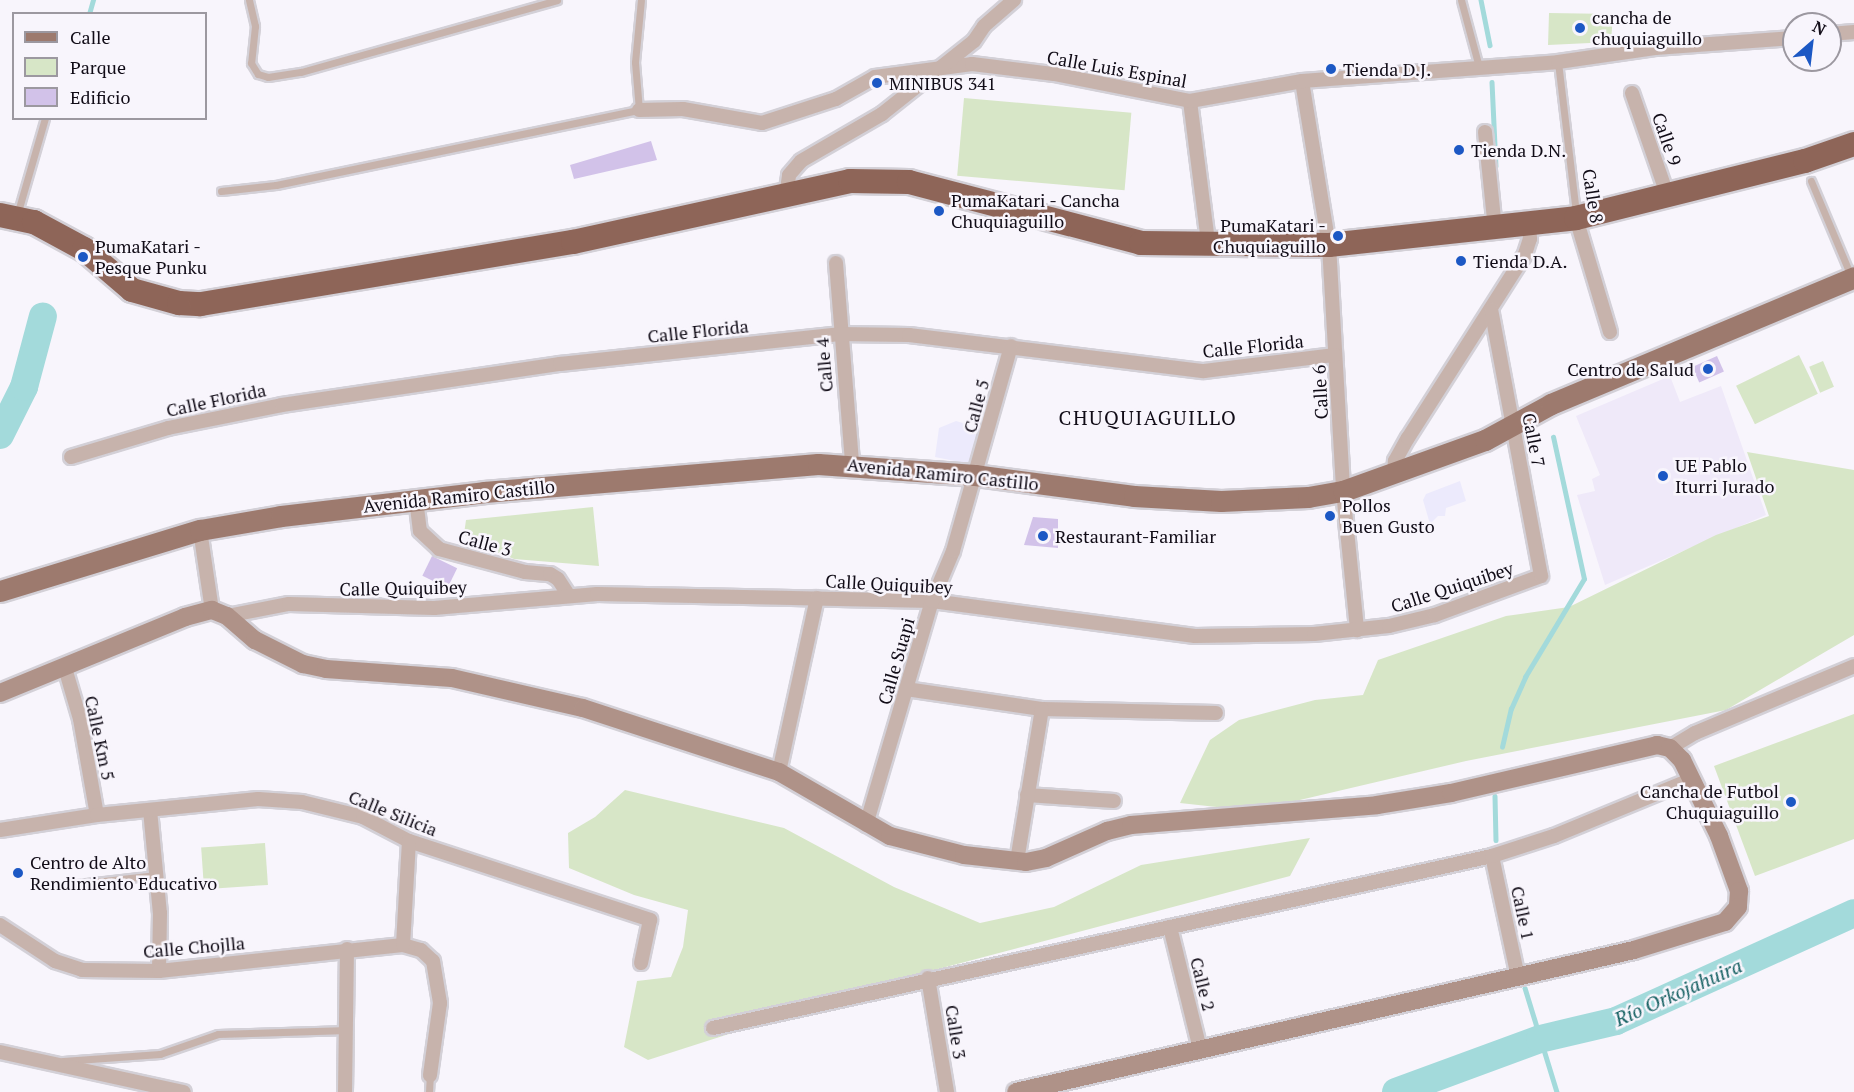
<!DOCTYPE html>
<meta charset="utf-8">
<style>
body{margin:0}
#map{position:relative;width:1854px;height:1092px;overflow:hidden;background:#f8f5fc;font-family:"PT Serif",serif}
div>[style]{position:absolute}
[style*='--x']{left:calc(var(--x)*1px);top:calc(var(--y)*1px);width:calc(var(--w)*1px);rotate:calc(var(--a)*1deg)}
.commercial>*{inset:0;background:#eceafc}
.built>*{inset:0;background:#efe9f9}
.green>*{inset:0;background:#d7e6c7;transform-origin:0 0}
.stream>*{height:4.5px;margin:-2.25px;padding:0 2.25px;transform-origin:2.25px;border-radius:2.25px;background:#a3dadb}
.river>*{height:28px;margin:-14px;padding:0 14px;transform-origin:14px;border-radius:14px;background:#a3dadb}
.building>*{inset:0;background:#d2c2e9;transform-origin:0 0}
.roads{filter:drop-shadow(2px 0 #d3d0d7) drop-shadow(-2px 0 #d3d0d7) drop-shadow(0 2px #d3d0d7) drop-shadow(0 -2px #d3d0d7)}
.lane>*{height:7px;margin:-3.5px;padding:0 3.5px;transform-origin:3.5px;border-radius:3.5px;background:#c7b3ac}
.street>*{height:14px;margin:-7px;padding:0 7px;transform-origin:7px;border-radius:7px;background:#c7b3ac}
.secondary>*{height:18px;margin:-9px;padding:0 9px;transform-origin:9px;border-radius:9px;background:#af9288}
.primary>*{height:21px;margin:-10.5px;padding:0 10.5px;transform-origin:10.5px;border-radius:10.5px;background:#9d7a6e}
.highway>*{height:24px;margin:-12px;padding:0 12px;transform-origin:12px;border-radius:12px;background:#8e6558}
.dots>*{width:16px;height:16px;translate:-50% -50%;box-sizing:border-box;border:3px solid #f8f5fc;border-radius:50%}
span{translate:-50% -50%;white-space:nowrap;text-align:center;line-height:1.15;-webkit-text-stroke:5px #f8f5fc;paint-order:stroke}
.poi-label{font-size:18px;color:#110c17}
.left{translate:0 -50%;text-align:left}
.right{translate:-100% -50%;text-align:right}
.street-label{font-size:18px;color:#110c17}
.neighbourhood-label{font-size:20px;color:#110c17;letter-spacing:1.5px}
.water-label{font-size:20px;color:#166163;font-style:italic}
.legend{position:absolute;left:12px;top:12px;width:195px;height:108px;box-sizing:border-box;background:#f8f5fc;border:2px solid #9c98a0;margin:0;padding:8px 10px;list-style:none;font-size:18px;color:#110c17}
.legend li{display:flex;align-items:center;gap:12px;height:30px}
.legend b{width:30px;border:2px solid #9c98a0}
.north{position:absolute;left:1782px;top:12px;width:60px;height:60px;box-sizing:border-box;background:#f8f5fc;border:2px solid #9c98a0;border-radius:50%;rotate:28deg;font-size:16px;font-weight:700;line-height:24px;text-align:center;color:#110c17}
.north::after{content:'';display:block;margin:auto;width:21px;height:27px;background:#1c58c4;clip-path:polygon(50% 0,100% 100%,50% 72%,0 100%)}
</style>
<div id="map">
<div class="commercial">
<div style="clip-path:polygon(956px 421px,966px 424px,969px 434px,979px 434px,980px 446px,971px 455px,970px 464px,935px 457px,939px 428px)"></div>
<div style="clip-path:polygon(1460px 481px,1466px 501px,1446px 508px,1445px 516px,1438px 516px,1430px 524px,1423px 500px,1426px 494px)"></div>
</div>
<div class="built">
<div style="clip-path:polygon(1670px 376px,1680px 402px,1721px 386px,1766px 515px,1605px 585px,1577px 495px,1595px 491px,1592px 479px,1600px 475px,1576px 416px)"></div>
</div>
<div class="green">
<div style="clip-path:polygon(1549px 13px,1613px 14px,1611px 42px,1548px 45px)"></div>
<div style="left:964px;top:98px;width:168px;height:78px;rotate:5deg"></div>
<div style="left:1799px;top:355px;width:43px;height:70px;rotate:64deg"></div>
<div style="left:1823px;top:361px;width:28px;height:15px;rotate:67deg"></div>
<div style="clip-path:polygon(1747px 452px,1854px 470px,1854px 635px,1726px 710px,1466px 761px,1253px 811px,1180px 803px,1210px 740px,1239px 720px,1315px 700px,1363px 695px,1378px 660px,1506px 616px,1569px 607px,1716px 535px,1769px 516px)"></div>
<div style="clip-path:polygon(593px 507px,599px 566px,514px 559px,472px 542px,464px 534px,466px 520px)"></div>
<div style="clip-path:polygon(1854px 714px,1854px 839px,1755px 876px,1714px 766px)"></div>
<div style="clip-path:polygon(625px 790px,784px 828px,894px 887px,980px 923px,1054px 907px,1141px 865px,1310px 838px,1290px 876px,904px 978px,648px 1060px,624px 1047px,637px 981px,671px 977px,683px 947px,688px 910px,634px 895px,569px 868px,568px 833px,595px 817px)"></div>
<div style="left:265px;top:843px;width:42px;height:64px;rotate:86deg"></div>
</div>
<div class="stream">
<div style="--x:1481;--y:0;--w:46;--a:78.7"></div>
<div style="--x:89;--y:14;--w:15;--a:-74"></div>
<div style="--x:1492;--y:82;--w:84;--a:87.3"></div>
<div style="--x:1502;--y:747;--w:39;--a:-77"></div>
<div style="--x:1511;--y:709;--w:35;--a:-66"></div>
<div style="--x:1525;--y:677;--w:114;--a:-59"></div>
<div style="--x:1584;--y:579;--w:145;--a:-102.3"></div>
<div style="--x:1495;--y:796;--w:44;--a:88.7"></div>
<div style="--x:1525;--y:988;--w:109;--a:72.9"></div>
</div>
<div class="river">
<div style="--x:0;--y:435;--w:54;--a:-63.4"></div>
<div style="--x:24;--y:387;--w:73;--a:-75"></div>
<div style="--x:1396;--y:1092;--w:153;--a:-20.2"></div>
<div style="--x:1540;--y:1039;--w:78;--a:-13.3"></div>
<div style="--x:1616;--y:1021;--w:261;--a:-24.4"></div>
</div>
<div class="building">
<div style="clip-path:polygon(651px 141px,657px 160px,574px 179px,570px 165px)"></div>
<div style="left:1717px;top:356px;width:17px;height:27px;rotate:66deg"></div>
<div style="clip-path:polygon(1033px 517px,1058px 519px,1058px 548px,1024px 545px)"></div>
<div style="left:432px;top:556px;width:28px;height:22px;rotate:26deg"></div>
</div>
<div class="roads">
<div class="lane">
<div style="--x:249;--y:0;--w:27;--a:77"></div>
<div style="--x:255;--y:26;--w:37;--a:96"></div>
<div style="--x:251;--y:63;--w:13;--a:58"></div>
<div style="--x:258;--y:74;--w:10;--a:17"></div>
<div style="--x:268;--y:77;--w:33;--a:-9"></div>
<div style="--x:301;--y:72;--w:266;--a:-15.7"></div>
<div style="--x:1461;--y:0;--w:69;--a:75"></div>
<div style="--x:1558;--y:62;--w:152;--a:83.2"></div>
<div style="--x:1811;--y:181;--w:103;--a:67.2"></div>
<div style="--x:221;--y:191;--w:55;--a:-6.2"></div>
<div style="--x:276;--y:185;--w:371;--a:-11.7"></div>
<div style="--x:639;--y:110;--w:48;--a:-94.8"></div>
<div style="--x:635;--y:62;--w:62;--a:-84.5"></div>
<div style="--x:17;--y:215;--w:101;--a:-73.9"></div>
<div style="--x:69;--y:885;--w:88;--a:-6.6"></div>
<div style="--x:63;--y:1061;--w:97;--a:-4.1"></div>
<div style="--x:160;--y:1054;--w:61;--a:-19"></div>
<div style="--x:218;--y:1034;--w:130;--a:-1.8"></div>
<div style="--x:429;--y:1092;--w:17;--a:-87"></div>
</div>
<div class="street">
<div style="--x:1830;--y:34;--w:24;--a:-5"></div>
<div style="--x:1302;--y:81;--w:166;--a:80.7"></div>
<div style="--x:1329;--y:245;--w:246;--a:86.7"></div>
<div style="--x:1343;--y:491;--w:140;--a:84.2"></div>
<div style="--x:1632;--y:93;--w:110;--a:70.9"></div>
<div style="--x:1190;--y:101;--w:142;--a:82.7"></div>
<div style="--x:639;--y:110;--w:44;--a:-1.3"></div>
<div style="--x:683;--y:109;--w:80;--a:10"></div>
<div style="--x:762;--y:123;--w:78;--a:-18"></div>
<div style="--x:836;--y:99;--w:45;--a:-29.4"></div>
<div style="--x:875;--y:77;--w:98;--a:-7.6"></div>
<div style="--x:972;--y:64;--w:83;--a:7"></div>
<div style="--x:1054;--y:74;--w:139;--a:11.2"></div>
<div style="--x:1190;--y:101;--w:114;--a:-10.1"></div>
<div style="--x:1302;--y:81;--w:257;--a:-4.2"></div>
<div style="--x:1558;--y:62;--w:98;--a:-8.2"></div>
<div style="--x:1655;--y:48;--w:139;--a:-4.1"></div>
<div style="--x:1485;--y:132;--w:98;--a:84.1"></div>
<div style="--x:786;--y:195;--w:20;--a:-81"></div>
<div style="--x:789;--y:175;--w:18;--a:-49"></div>
<div style="--x:801;--y:161;--w:94;--a:-30.1"></div>
<div style="--x:882;--y:114;--w:117;--a:-38.4"></div>
<div style="--x:974;--y:41;--w:18;--a:-56"></div>
<div style="--x:984;--y:26;--w:40;--a:-41"></div>
<div style="--x:1576;--y:218;--w:119;--a:73.4"></div>
<div style="--x:836;--y:263;--w:201;--a:85.4"></div>
<div style="--x:71;--y:457;--w:101;--a:-16.6"></div>
<div style="--x:168;--y:428;--w:116;--a:-11.4"></div>
<div style="--x:282;--y:405;--w:281;--a:-8.4"></div>
<div style="--x:560;--y:364;--w:281;--a:-6.1"></div>
<div style="--x:839;--y:334;--w:70;--a:0.8"></div>
<div style="--x:909;--y:335;--w:297;--a:7"></div>
<div style="--x:1204;--y:371;--w:132;--a:-7"></div>
<div style="--x:1394;--y:474;--w:13;--a:-86"></div>
<div style="--x:1395;--y:461;--w:26;--a:-61"></div>
<div style="--x:1408;--y:438;--w:218;--a:-57.5"></div>
<div style="--x:1525;--y:254;--w:16;--a:-72"></div>
<div style="--x:1530;--y:239;--w:15;--a:-94"></div>
<div style="--x:416;--y:499;--w:32;--a:83"></div>
<div style="--x:420;--y:531;--w:26;--a:43"></div>
<div style="--x:439;--y:549;--w:89;--a:15"></div>
<div style="--x:525;--y:572;--w:25;--a:5"></div>
<div style="--x:550;--y:574;--w:9;--a:32"></div>
<div style="--x:558;--y:579;--w:20;--a:57"></div>
<div style="--x:200;--y:530;--w:81;--a:81.5"></div>
<div style="--x:227;--y:616;--w:63;--a:-11"></div>
<div style="--x:289;--y:604;--w:145;--a:1.6"></div>
<div style="--x:434;--y:608;--w:164;--a:-4.9"></div>
<div style="--x:597;--y:594;--w:335;--a:1.2"></div>
<div style="--x:932;--y:601;--w:265;--a:7.6"></div>
<div style="--x:1195;--y:636;--w:119;--a:-1"></div>
<div style="--x:1314;--y:634;--w:75;--a:-6.1"></div>
<div style="--x:1389;--y:626;--w:47;--a:-13.4"></div>
<div style="--x:1435;--y:615;--w:113;--a:-20.2"></div>
<div style="--x:1541;--y:576;--w:271;--a:-100.6"></div>
<div style="--x:65;--y:668;--w:53;--a:73.6"></div>
<div style="--x:80;--y:719;--w:97;--a:80"></div>
<div style="--x:906;--y:689;--w:137;--a:8.4"></div>
<div style="--x:1042;--y:709;--w:174;--a:1.3"></div>
<div style="--x:1670;--y:748;--w:29;--a:-31"></div>
<div style="--x:1695;--y:733;--w:173;--a:-22.8"></div>
<div style="--x:779;--y:772;--w:178;--a:-77.7"></div>
<div style="--x:1027;--y:795;--w:87;--a:3.9"></div>
<div style="--x:150;--y:810;--w:103;--a:84.5"></div>
<div style="--x:160;--y:913;--w:58;--a:91"></div>
<div style="--x:866;--y:825;--w:234;--a:-73.6"></div>
<div style="--x:932;--y:601;--w:54;--a:-67.2"></div>
<div style="--x:953;--y:551;--w:213;--a:-74.2"></div>
<div style="--x:0;--y:830;--w:98;--a:-8.8"></div>
<div style="--x:97;--y:815;--w:162;--a:-5.7"></div>
<div style="--x:258;--y:799;--w:44;--a:3.9"></div>
<div style="--x:302;--y:802;--w:63;--a:13.8"></div>
<div style="--x:363;--y:817;--w:52;--a:27.6"></div>
<div style="--x:409;--y:841;--w:254;--a:18.1"></div>
<div style="--x:650;--y:920;--w:44;--a:101.8"></div>
<div style="--x:1492;--y:856;--w:124;--a:77.9"></div>
<div style="--x:1017;--y:861;--w:154;--a:-80.7"></div>
<div style="--x:0;--y:925;--w:66;--a:33.2"></div>
<div style="--x:55;--y:961;--w:28;--a:18"></div>
<div style="--x:82;--y:970;--w:77;--a:0.7"></div>
<div style="--x:159;--y:971;--w:245;--a:-6.1"></div>
<div style="--x:403;--y:945;--w:19;--a:16"></div>
<div style="--x:421;--y:950;--w:16;--a:43"></div>
<div style="--x:433;--y:961;--w:43;--a:80.5"></div>
<div style="--x:440;--y:1003;--w:73;--a:97.9"></div>
<div style="--x:1170;--y:927;--w:126;--a:76.2"></div>
<div style="--x:403;--y:945;--w:104;--a:-86.7"></div>
<div style="--x:928;--y:978;--w:116;--a:80.5"></div>
<div style="--x:713;--y:1028;--w:798;--a:-12.45"></div>
<div style="--x:1492;--y:856;--w:65;--a:-17.9"></div>
<div style="--x:1554;--y:836;--w:149;--a:-22.4"></div>
<div style="--x:0;--y:1052;--w:188;--a:12.3"></div>
<div style="--x:345;--y:1092;--w:143;--a:-89.2"></div>
</div>
<div class="secondary">
<div style="--x:0;--y:693;--w:200;--a:-22.3"></div>
<div style="--x:185;--y:617;--w:28;--a:-15"></div>
<div style="--x:212;--y:610;--w:16;--a:22"></div>
<div style="--x:227;--y:616;--w:37;--a:41"></div>
<div style="--x:255;--y:640;--w:54;--a:26.6"></div>
<div style="--x:303;--y:664;--w:24;--a:12"></div>
<div style="--x:326;--y:669;--w:126;--a:4.1"></div>
<div style="--x:452;--y:678;--w:134;--a:12.9"></div>
<div style="--x:583;--y:708;--w:206;--a:18.1"></div>
<div style="--x:779;--y:772;--w:128;--a:30"></div>
<div style="--x:890;--y:836;--w:76;--a:14.4"></div>
<div style="--x:964;--y:855;--w:62;--a:6.4"></div>
<div style="--x:1026;--y:862;--w:20;--a:-11"></div>
<div style="--x:1046;--y:858;--w:67;--a:-23.9"></div>
<div style="--x:1107;--y:831;--w:25;--a:-14"></div>
<div style="--x:1131;--y:825;--w:247;--a:-4.6"></div>
<div style="--x:1377;--y:805;--w:75;--a:-9.2"></div>
<div style="--x:1451;--y:793;--w:212;--a:-13.1"></div>
<div style="--x:1657;--y:745;--w:13;--a:13"></div>
<div style="--x:1670;--y:748;--w:17;--a:45"></div>
<div style="--x:1682;--y:760;--w:85;--a:64"></div>
<div style="--x:1719;--y:836;--w:59;--a:70"></div>
<div style="--x:1739;--y:891;--w:16;--a:94"></div>
<div style="--x:1738;--y:907;--w:20;--a:131"></div>
<div style="--x:1725;--y:922;--w:95;--a:162.9"></div>
<div style="--x:1634;--y:950;--w:634;--a:167.06"></div>
</div>
<div class="primary">
<div style="--x:0;--y:591;--w:209;--a:-17"></div>
<div style="--x:200;--y:530;--w:82;--a:-9.8"></div>
<div style="--x:281;--y:516;--w:204;--a:-6.7"></div>
<div style="--x:484;--y:492;--w:335;--a:-4.8"></div>
<div style="--x:818;--y:464;--w:157;--a:4"></div>
<div style="--x:975;--y:475;--w:160;--a:7.5"></div>
<div style="--x:1134;--y:496;--w:87;--a:3.3"></div>
<div style="--x:1221;--y:501;--w:87;--a:-2.6"></div>
<div style="--x:1308;--y:497;--w:36;--a:-10"></div>
<div style="--x:1343;--y:491;--w:151;--a:-19.8"></div>
<div style="--x:1485;--y:440;--w:75;--a:-28.6"></div>
<div style="--x:1551;--y:404;--w:329;--a:-22.7"></div>
</div>
<div class="highway">
<div style="--x:0;--y:215;--w:35;--a:12"></div>
<div style="--x:34;--y:222;--w:57;--a:28.4"></div>
<div style="--x:84;--y:249;--w:63;--a:40.5"></div>
<div style="--x:132;--y:290;--w:49;--a:15.5"></div>
<div style="--x:179;--y:303;--w:22;--a:3"></div>
<div style="--x:201;--y:304;--w:377;--a:-9.5"></div>
<div style="--x:573;--y:242;--w:284;--a:-12.4"></div>
<div style="--x:850;--y:181;--w:59;--a:1"></div>
<div style="--x:909;--y:182;--w:240;--a:14.7"></div>
<div style="--x:1141;--y:243;--w:188;--a:0.6"></div>
<div style="--x:1329;--y:245;--w:248;--a:-6.2"></div>
<div style="--x:1576;--y:218;--w:236;--a:-14"></div>
<div style="--x:1805;--y:161;--w:52;--a:-19.1"></div>
</div>
</div>
<div class="dots">
<div style="left:1580px;top:28px;background:#1c58c4"></div>
<div style="left:1331px;top:69px;background:#1c58c4"></div>
<div style="left:877px;top:83px;background:#1c58c4"></div>
<div style="left:1459px;top:150px;background:#1c58c4"></div>
<div style="left:939px;top:211px;background:#1c58c4"></div>
<div style="left:1338px;top:236px;background:#1c58c4"></div>
<div style="left:83px;top:257px;background:#1c58c4"></div>
<div style="left:1461px;top:261px;background:#1c58c4"></div>
<div style="left:1708px;top:369px;background:#1c58c4"></div>
<div style="left:1663px;top:476px;background:#1c58c4"></div>
<div style="left:1330px;top:516px;background:#1c58c4"></div>
<div style="left:1043px;top:536px;background:#1c58c4"></div>
<div style="left:1791px;top:802px;background:#1c58c4"></div>
<div style="left:18px;top:873px;background:#1c58c4"></div>
</div>
<div class="poi-label">
<span class="left" style="left:1592px;top:28px">cancha de<br>chuquiaguillo</span>
<span class="left" style="left:1343px;top:69px">Tienda D.J.</span>
<span class="left" style="left:889px;top:83px">MINIBUS 341</span>
<span class="left" style="left:1471px;top:150px">Tienda D.N.</span>
<span class="left" style="left:951px;top:211px">PumaKatari - Cancha<br>Chuquiaguillo</span>
<span class="right" style="left:1326px;top:236px">PumaKatari -<br>Chuquiaguillo</span>
<span class="left" style="left:95px;top:257px">PumaKatari -<br>Pesque Punku</span>
<span class="left" style="left:1473px;top:261px">Tienda D.A.</span>
<span class="right" style="left:1694px;top:369px">Centro de Salud</span>
<span class="left" style="left:1675px;top:476px">UE Pablo<br>Iturri Jurado</span>
<span class="left" style="left:1342px;top:516px">Pollos<br>Buen Gusto</span>
<span class="left" style="left:1055px;top:536px">Restaurant-Familiar</span>
<span class="right" style="left:1779px;top:802px">Cancha de Futbol<br>Chuquiaguillo</span>
<span class="left" style="left:30px;top:873px">Centro de Alto<br>Rendimiento Educativo</span>
</div>
<div class="street-label">
<span style="left:1117px;top:69px;rotate:10deg">Calle Luis Espinal</span>
<span style="left:1667px;top:139px;rotate:71deg">Calle 9</span>
<span style="left:1593px;top:196px;rotate:81deg">Calle 8</span>
<span style="left:698px;top:331px;rotate:-6deg">Calle Florida</span>
<span style="left:1253px;top:346px;rotate:-6deg">Calle Florida</span>
<span style="left:824px;top:365px;rotate:-95deg">Calle 4</span>
<span style="left:1320px;top:392px;rotate:-93deg">Calle 6</span>
<span style="left:216px;top:400px;rotate:-12deg">Calle Florida</span>
<span style="left:976px;top:406px;rotate:-75deg">Calle 5</span>
<span style="left:1534px;top:440px;rotate:79deg">Calle 7</span>
<span style="left:943px;top:474px;rotate:6deg">Avenida Ramiro Castillo</span>
<span style="left:459px;top:496px;rotate:-6deg">Avenida Ramiro Castillo</span>
<span style="left:485px;top:543px;rotate:15deg">Calle 3</span>
<span style="left:889px;top:584px;rotate:3deg">Calle Quiquibey</span>
<span style="left:1452px;top:587px;rotate:-18deg">Calle Quiquibey</span>
<span style="left:403px;top:588px;rotate:-1deg">Calle Quiquibey</span>
<span style="left:896px;top:661px;rotate:-74deg">Calle Suapi</span>
<span style="left:100px;top:738px;rotate:78deg">Calle Km 5</span>
<span style="left:393px;top:813px;rotate:22deg">Calle Silicia</span>
<span style="left:1523px;top:913px;rotate:78deg">Calle 1</span>
<span style="left:194px;top:947px;rotate:-5deg">Calle Chojlla</span>
<span style="left:1203px;top:984px;rotate:76deg">Calle 2</span>
<span style="left:956px;top:1032px;rotate:81deg">Calle 3</span>
</div>
<div class="neighbourhood-label">
<span style="left:1148px;top:417px">CHUQUIAGUILLO</span>
</div>
<div class="water-label">
<span style="left:1678px;top:992px;rotate:-24deg">Río Orkojahuira</span>
</div>
<ul class="legend">
<li><b style="height:8px;background:#9d7a6e"></b>Calle</li>
<li><b style="height:16px;background:#d7e6c7"></b>Parque</li>
<li><b style="height:16px;background:#d2c2e9"></b>Edificio</li>
</ul>
<div class="north">N</div>
</div>
